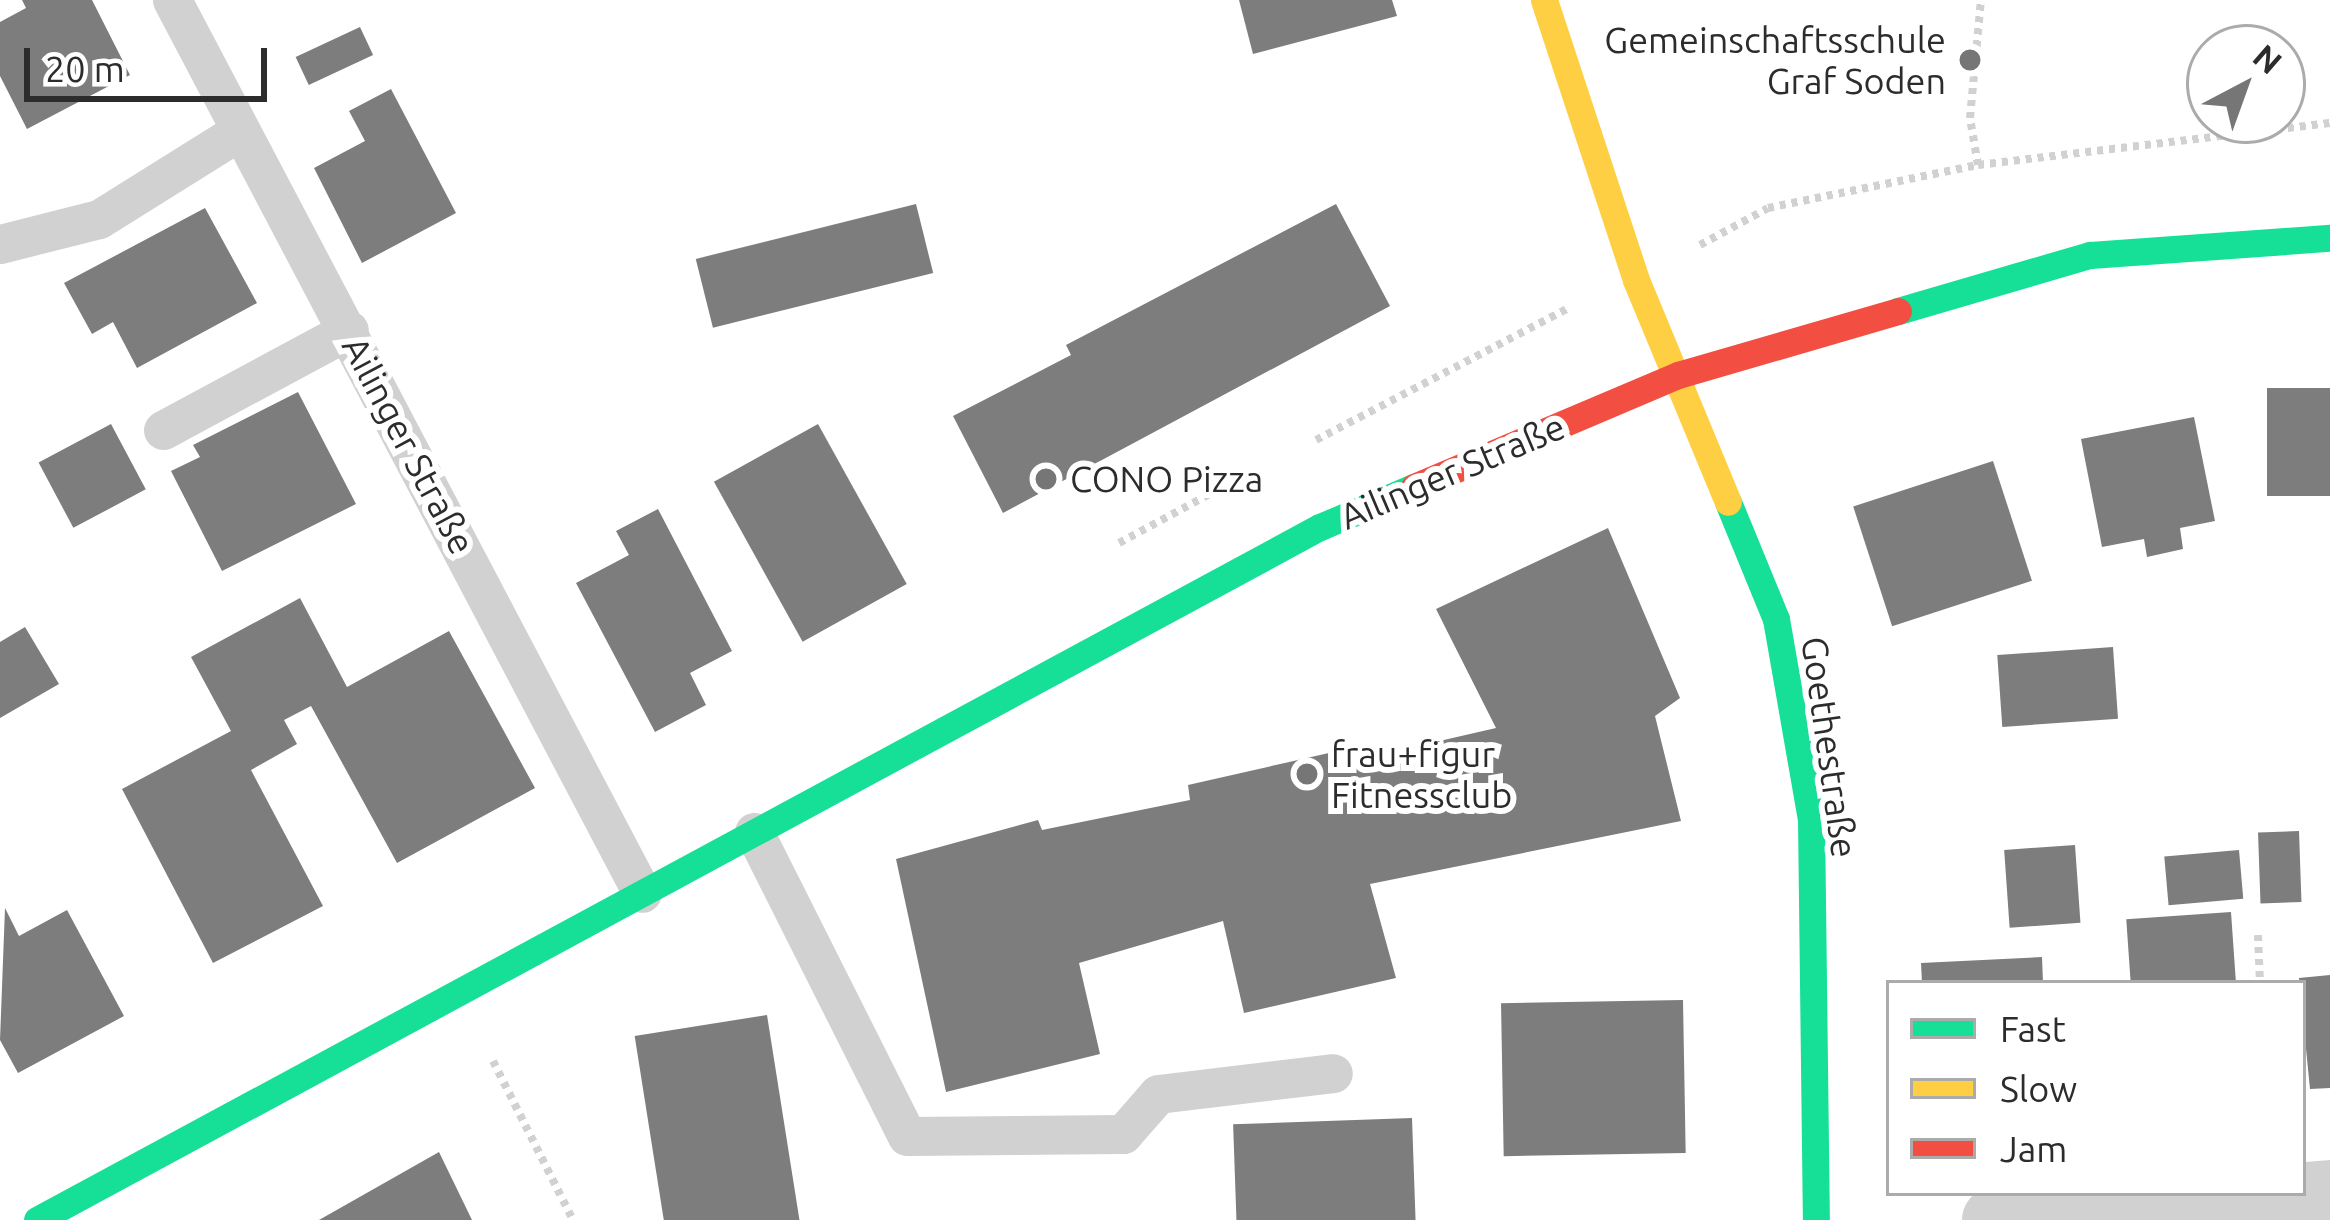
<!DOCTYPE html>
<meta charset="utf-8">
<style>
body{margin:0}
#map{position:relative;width:2330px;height:1220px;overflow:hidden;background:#fff;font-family:Ubuntu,sans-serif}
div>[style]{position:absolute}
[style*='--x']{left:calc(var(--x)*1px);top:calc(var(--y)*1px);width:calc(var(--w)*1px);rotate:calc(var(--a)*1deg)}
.building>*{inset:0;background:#7d7d7d;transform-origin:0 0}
.path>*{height:8px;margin-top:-4px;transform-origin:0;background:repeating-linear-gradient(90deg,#d1d1d1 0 6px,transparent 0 12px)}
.lane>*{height:39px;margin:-19.5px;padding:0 19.5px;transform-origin:19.5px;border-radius:19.5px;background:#d1d1d1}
.street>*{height:66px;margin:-33px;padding:0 33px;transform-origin:33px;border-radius:33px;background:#d1d1d1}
.fast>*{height:27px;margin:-13.5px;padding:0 13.5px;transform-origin:13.5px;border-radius:13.5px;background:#16e098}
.slow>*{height:27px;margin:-13.5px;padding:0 13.5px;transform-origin:13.5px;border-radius:13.5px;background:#ffcf43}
.jam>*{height:27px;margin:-13.5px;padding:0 13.5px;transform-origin:13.5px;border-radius:13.5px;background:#f24e42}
.dots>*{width:33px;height:33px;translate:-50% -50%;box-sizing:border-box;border:6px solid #fff;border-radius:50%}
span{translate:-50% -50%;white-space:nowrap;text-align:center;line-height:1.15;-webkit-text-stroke:12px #fff;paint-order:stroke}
.poi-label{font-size:36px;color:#2c2c2c}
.right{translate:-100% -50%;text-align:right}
.left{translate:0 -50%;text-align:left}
.street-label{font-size:36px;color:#2c2c2c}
.legend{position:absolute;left:1886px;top:980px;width:420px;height:216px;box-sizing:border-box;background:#fff;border:3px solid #ababab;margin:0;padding:15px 21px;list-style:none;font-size:36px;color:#2c2c2c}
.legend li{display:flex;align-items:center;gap:24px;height:60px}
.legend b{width:60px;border:3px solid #ababab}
.north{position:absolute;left:2186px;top:24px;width:120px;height:120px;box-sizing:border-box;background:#fff;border:3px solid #ababab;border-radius:50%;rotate:41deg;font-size:33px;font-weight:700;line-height:48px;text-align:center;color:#2c2c2c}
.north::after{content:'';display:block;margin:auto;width:42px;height:54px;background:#767676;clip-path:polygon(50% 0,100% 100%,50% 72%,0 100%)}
.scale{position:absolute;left:24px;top:48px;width:243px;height:54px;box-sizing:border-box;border:6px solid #2c2c2c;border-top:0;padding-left:15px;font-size:36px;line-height:42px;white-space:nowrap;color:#2c2c2c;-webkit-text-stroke:9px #fff;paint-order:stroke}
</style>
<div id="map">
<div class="building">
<div style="clip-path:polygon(22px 0,92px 0,130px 75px,27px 129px,0 76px,0 22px,26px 8px)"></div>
<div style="clip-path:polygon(1239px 0,1392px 0,1397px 16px,1253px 54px)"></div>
<div style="left:360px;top:27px;width:31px;height:71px;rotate:65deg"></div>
<div style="clip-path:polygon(391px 89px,456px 213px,362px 263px,314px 168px,365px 141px,349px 111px)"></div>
<div style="left:916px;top:204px;width:71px;height:227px;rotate:76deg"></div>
<div style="clip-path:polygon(1336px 204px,1390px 306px,1003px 513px,953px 416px,1071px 355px,1066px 345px)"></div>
<div style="clip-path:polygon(205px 208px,257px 303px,137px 368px,113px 322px,92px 334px,64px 283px)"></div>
<div style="left:2330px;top:388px;width:108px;height:63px;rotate:90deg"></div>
<div style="clip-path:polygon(298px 392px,356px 504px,222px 571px,171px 471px,200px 457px,193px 445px)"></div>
<div style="clip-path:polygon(2194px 417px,2215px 521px,2180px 528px,2183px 549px,2147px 557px,2144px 539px,2102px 547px,2081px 439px)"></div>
<div style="left:111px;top:424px;width:74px;height:82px;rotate:62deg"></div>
<div style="left:818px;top:424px;width:183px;height:119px;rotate:61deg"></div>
<div style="left:1993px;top:461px;width:126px;height:147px;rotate:72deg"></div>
<div style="clip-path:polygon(658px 509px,732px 651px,690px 673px,706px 705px,655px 732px,576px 583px,629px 555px,616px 531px)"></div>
<div style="clip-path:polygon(1608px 528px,1680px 698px,1655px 716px,1681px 821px,1370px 884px,1396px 978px,1244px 1013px,1223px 921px,1079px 963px,1100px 1054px,946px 1092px,896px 859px,1038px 820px,1042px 830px,1190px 800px,1188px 785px,1342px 750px,1348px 762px,1496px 728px,1436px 609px)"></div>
<div style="clip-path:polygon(300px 598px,347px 687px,449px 631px,535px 788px,397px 863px,311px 706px,284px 720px,297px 744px,251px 770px,323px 906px,213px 963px,122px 789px,231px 731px,191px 657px)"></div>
<div style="clip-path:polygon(25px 627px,59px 684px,0 718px,0 642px)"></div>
<div style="left:2113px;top:647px;width:72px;height:116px;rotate:86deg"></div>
<div style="left:2299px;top:831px;width:71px;height:41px;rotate:88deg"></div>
<div style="left:2075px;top:845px;width:78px;height:71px;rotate:86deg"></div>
<div style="left:2239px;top:850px;width:49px;height:75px;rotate:85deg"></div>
<div style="clip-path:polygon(5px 908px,19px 936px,67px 910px,124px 1016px,18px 1073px,0 1040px)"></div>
<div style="left:2231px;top:912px;width:71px;height:105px;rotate:86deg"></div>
<div style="clip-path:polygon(2042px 957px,2043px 983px,1922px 983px,1921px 963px)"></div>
<div style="clip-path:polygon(2330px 975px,2330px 1088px,2310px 1089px,2299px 978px)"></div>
<div style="left:1683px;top:1000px;width:153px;height:182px;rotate:89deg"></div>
<div style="left:767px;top:1015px;width:208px;height:134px;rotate:81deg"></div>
<div style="left:1412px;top:1118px;width:102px;height:179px;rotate:88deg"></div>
<div style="clip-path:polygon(439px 1152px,472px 1220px,319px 1220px)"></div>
</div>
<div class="path">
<div style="--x:1978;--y:165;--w:48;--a:-99.7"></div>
<div style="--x:1970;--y:118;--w:119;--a:-84.7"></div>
<div style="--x:1700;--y:245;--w:77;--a:-28.6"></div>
<div style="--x:1768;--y:208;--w:214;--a:-11.6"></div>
<div style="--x:1978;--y:165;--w:354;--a:-6.8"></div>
<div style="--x:1316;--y:440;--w:284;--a:-27.6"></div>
<div style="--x:1119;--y:543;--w:153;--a:-28.4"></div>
<div style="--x:2258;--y:935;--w:48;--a:87.6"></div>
<div style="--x:493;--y:1061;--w:178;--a:63.3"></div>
</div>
<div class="lane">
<div style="--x:172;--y:0;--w:1009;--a:62.24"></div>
<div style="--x:0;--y:244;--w:102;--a:-14.2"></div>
<div style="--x:99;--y:219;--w:166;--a:-32"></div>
<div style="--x:163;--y:430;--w:211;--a:-28.3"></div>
<div style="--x:754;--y:832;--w:340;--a:63.3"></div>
<div style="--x:907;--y:1136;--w:216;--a:-0.5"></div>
<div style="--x:1123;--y:1134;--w:53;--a:-48.8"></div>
<div style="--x:1158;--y:1094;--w:176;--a:-6.8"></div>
</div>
<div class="street">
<div style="--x:1995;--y:1220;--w:336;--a:-4.6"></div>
</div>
<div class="fast">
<div style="--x:1898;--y:311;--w:200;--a:-16.3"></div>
<div style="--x:2090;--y:255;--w:241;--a:-4.1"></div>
<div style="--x:1728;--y:502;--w:126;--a:67.7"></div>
<div style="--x:1776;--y:619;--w:203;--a:80.1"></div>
<div style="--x:1811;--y:819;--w:401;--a:89.3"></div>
<div style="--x:37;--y:1220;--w:1458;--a:-28.38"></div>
<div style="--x:1320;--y:527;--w:102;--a:-23.1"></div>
</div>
<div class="slow">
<div style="--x:1544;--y:0;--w:295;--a:71.8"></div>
<div style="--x:1636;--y:280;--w:240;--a:67.5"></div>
</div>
<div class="jam">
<div style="--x:1414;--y:487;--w:287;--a:-23"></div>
<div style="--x:1678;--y:375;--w:229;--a:-16.2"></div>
</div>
<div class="dots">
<div style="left:1970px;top:60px;background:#767676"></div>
<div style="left:1046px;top:479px;background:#767676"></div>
<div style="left:1307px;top:774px;background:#767676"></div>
</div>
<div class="poi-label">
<span class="right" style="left:1946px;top:60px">Gemeinschaftsschule<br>Graf Soden</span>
<span class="left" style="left:1070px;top:479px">CONO Pizza</span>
<span class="left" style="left:1331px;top:774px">frau+figur<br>Fitnessclub</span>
</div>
<div class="street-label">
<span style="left:409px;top:445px;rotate:62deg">Ailinger Straße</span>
<span style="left:1452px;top:471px;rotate:-23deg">Ailinger Straße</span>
<span style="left:1830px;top:747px;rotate:82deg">Goethestraße</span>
</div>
<ul class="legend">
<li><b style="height:15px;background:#16e098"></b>Fast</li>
<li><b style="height:15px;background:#ffcf43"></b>Slow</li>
<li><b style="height:15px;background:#f24e42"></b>Jam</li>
</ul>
<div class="north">N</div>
<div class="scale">20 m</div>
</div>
